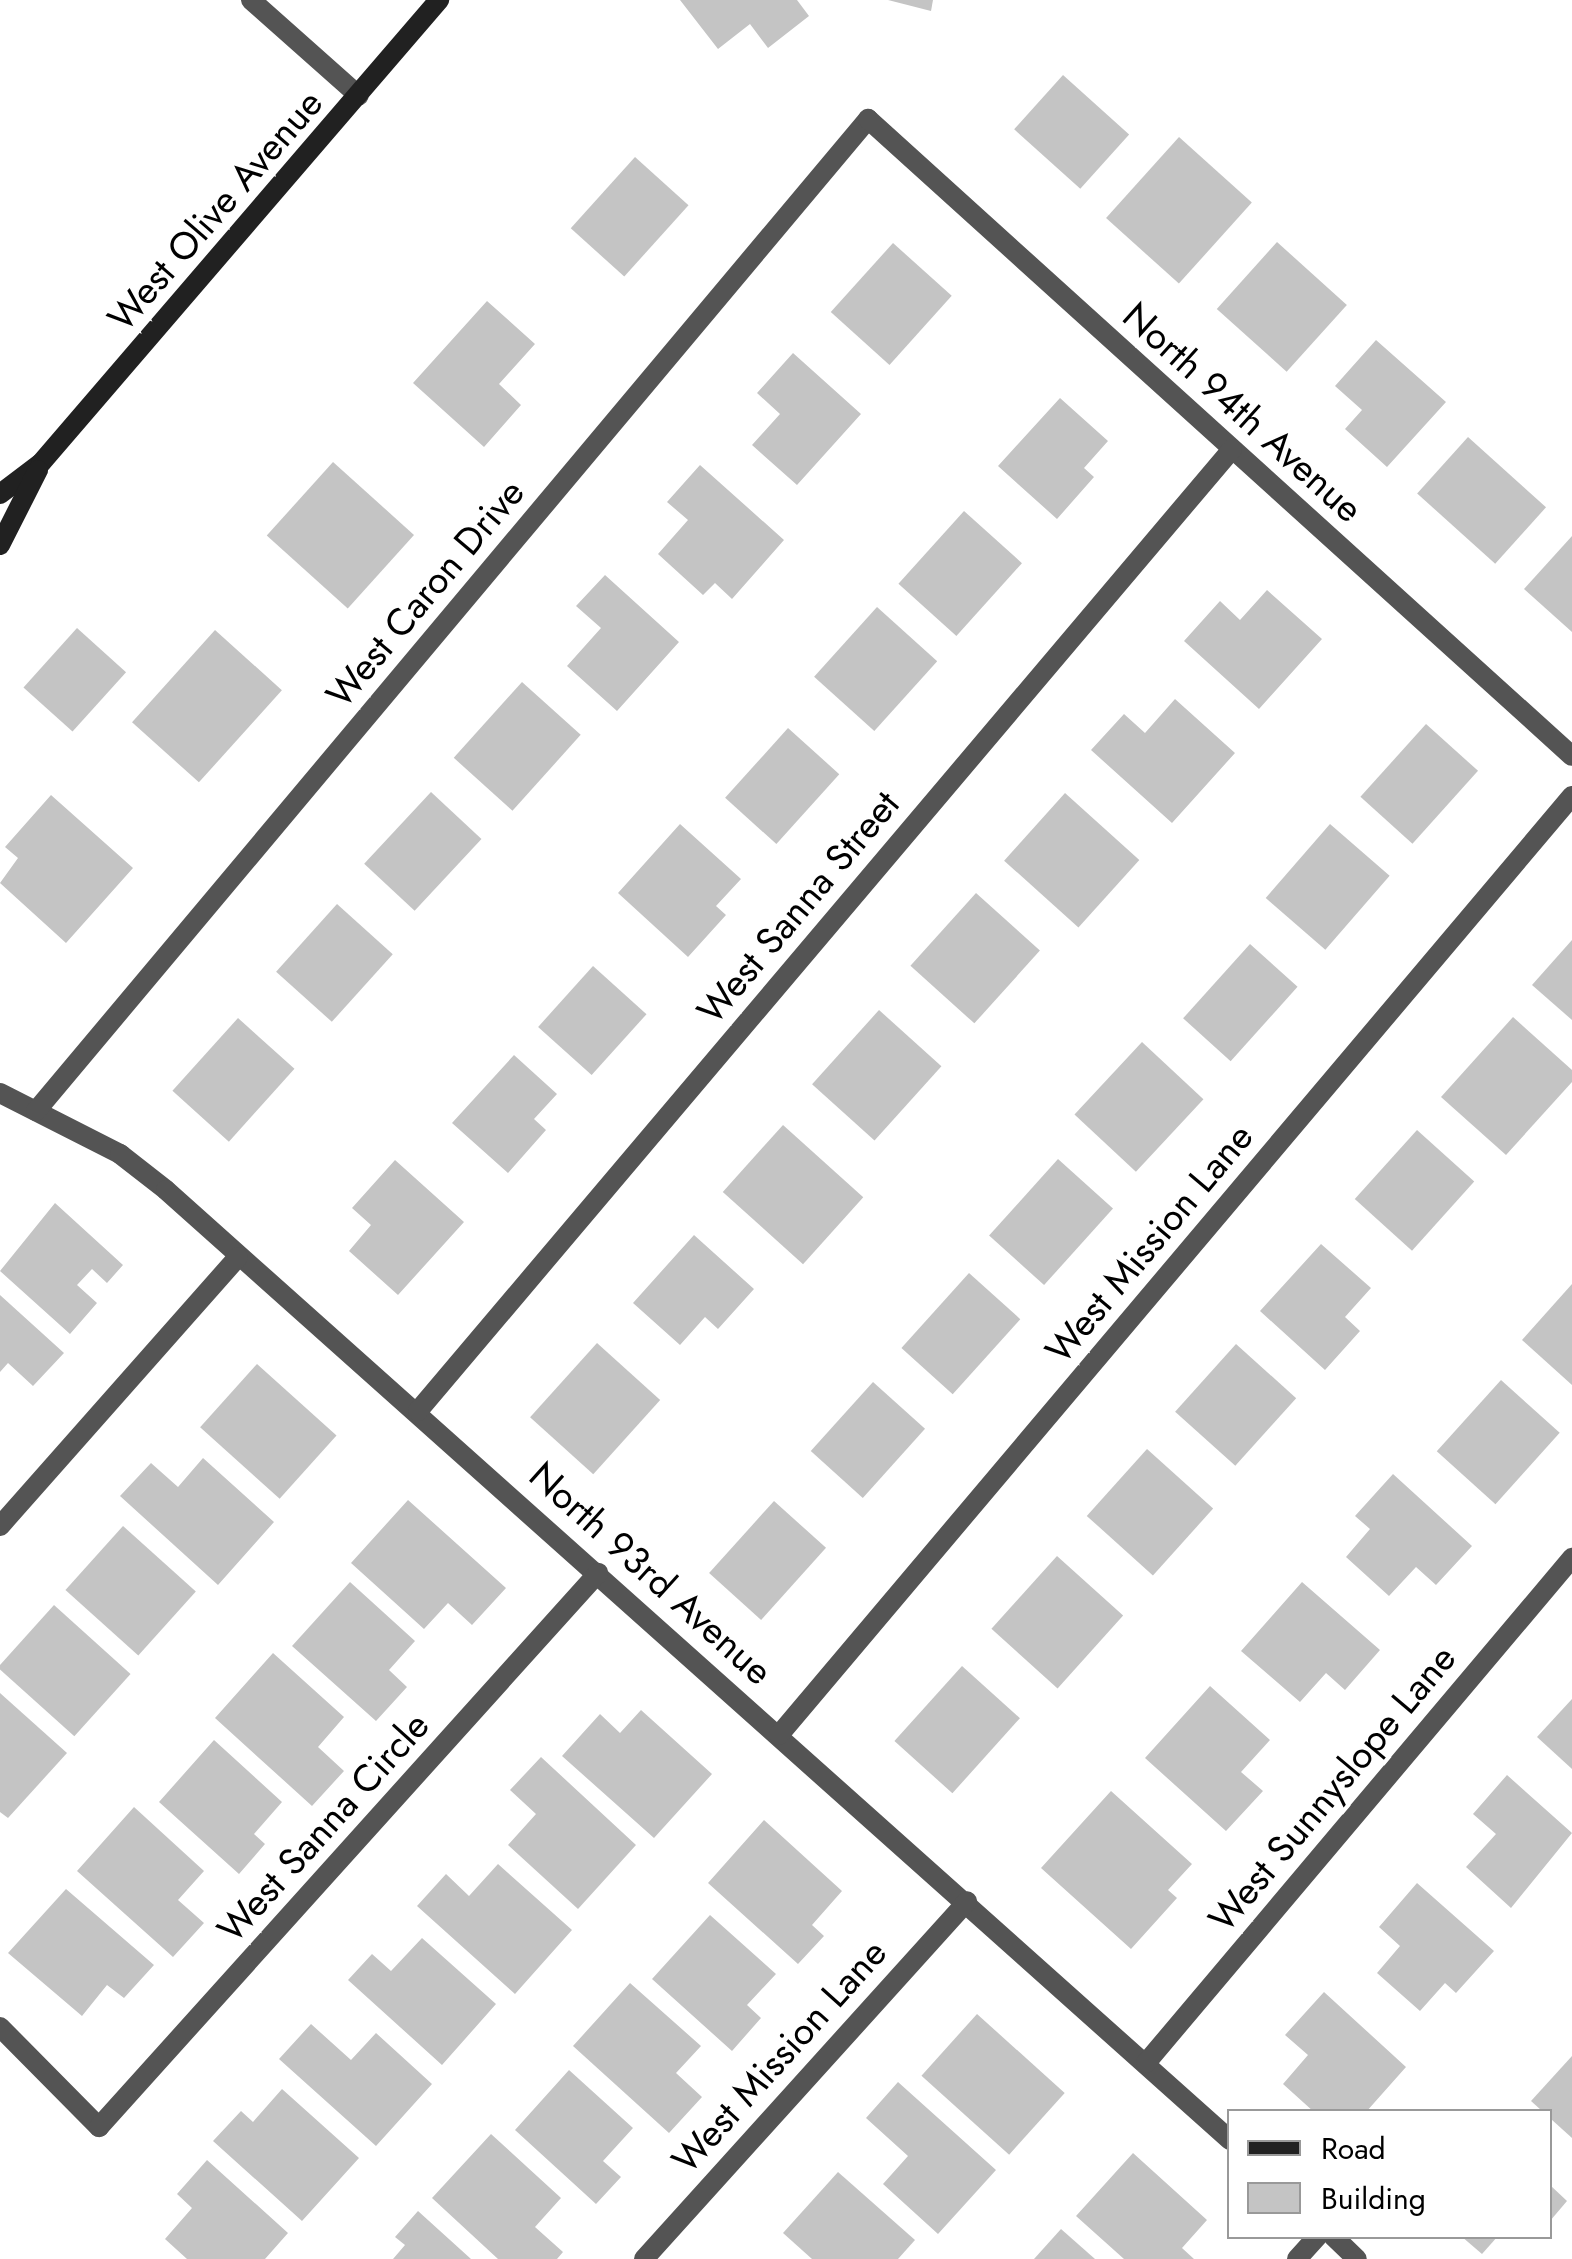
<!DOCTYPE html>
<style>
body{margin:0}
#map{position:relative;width:1572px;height:2259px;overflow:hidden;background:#fff;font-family:Jost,sans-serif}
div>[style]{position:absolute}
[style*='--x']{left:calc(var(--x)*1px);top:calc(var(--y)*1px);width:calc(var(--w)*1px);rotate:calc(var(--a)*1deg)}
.building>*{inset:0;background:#c4c4c4;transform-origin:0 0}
.minor>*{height:20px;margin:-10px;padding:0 10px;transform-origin:10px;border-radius:10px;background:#545454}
.secondary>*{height:20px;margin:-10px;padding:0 10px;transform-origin:10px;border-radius:10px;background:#212121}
span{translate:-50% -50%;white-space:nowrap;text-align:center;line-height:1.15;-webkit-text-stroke:8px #fff;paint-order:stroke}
.street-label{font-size:38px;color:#000}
.legend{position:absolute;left:1227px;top:2109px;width:325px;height:130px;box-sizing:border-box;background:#fff;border:2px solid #999;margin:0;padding:12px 18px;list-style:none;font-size:30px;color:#000}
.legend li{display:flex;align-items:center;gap:20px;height:50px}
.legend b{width:50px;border:2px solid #999}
</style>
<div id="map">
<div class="building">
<div style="clip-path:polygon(680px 0,797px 0,809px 16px,768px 48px,750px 24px,718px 49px)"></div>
<div style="clip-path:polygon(888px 0,933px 0,931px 11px)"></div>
<div style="left:1063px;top:75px;width:89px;height:73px;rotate:42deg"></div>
<div style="left:1179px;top:137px;width:98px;height:109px;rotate:42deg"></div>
<div style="left:635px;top:157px;width:72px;height:96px;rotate:42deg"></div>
<div style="left:1277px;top:242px;width:94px;height:90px;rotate:42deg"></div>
<div style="left:893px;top:243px;width:79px;height:93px;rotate:42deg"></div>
<div style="clip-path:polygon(487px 301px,535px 344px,499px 384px,521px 405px,484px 447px,413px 383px)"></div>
<div style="clip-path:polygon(1376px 340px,1446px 402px,1387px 467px,1345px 429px,1362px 410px,1335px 386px)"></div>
<div style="clip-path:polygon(793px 353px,861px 414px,797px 485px,752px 445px,780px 414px,757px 393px)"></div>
<div style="clip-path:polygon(1060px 398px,1108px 441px,1084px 468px,1094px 477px,1057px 519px,998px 466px)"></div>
<div style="left:1468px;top:437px;width:105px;height:76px;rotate:42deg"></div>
<div style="left:333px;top:462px;width:109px;height:99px;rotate:42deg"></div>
<div style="clip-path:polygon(700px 465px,784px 540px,732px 599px,715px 583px,703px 595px,658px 554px,688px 520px,667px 502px)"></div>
<div style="left:964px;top:511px;width:78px;height:98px;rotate:42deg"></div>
<div style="clip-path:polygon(1572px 536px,1572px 632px,1524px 589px)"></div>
<div style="clip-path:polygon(605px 575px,679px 642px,617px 711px,567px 666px,601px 628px,576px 606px)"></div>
<div style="clip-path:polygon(1267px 590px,1322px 639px,1259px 709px,1184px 641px,1220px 601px,1240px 620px)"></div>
<div style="left:877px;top:607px;width:81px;height:94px;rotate:42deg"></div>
<div style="left:77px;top:628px;width:66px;height:80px;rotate:42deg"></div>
<div style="left:215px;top:630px;width:90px;height:124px;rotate:42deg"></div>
<div style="left:522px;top:682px;width:79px;height:102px;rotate:42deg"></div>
<div style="clip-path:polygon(1175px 699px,1235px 753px,1172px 823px,1091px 750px,1124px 714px,1145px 733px)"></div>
<div style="left:1426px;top:724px;width:70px;height:98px;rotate:42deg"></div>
<div style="left:788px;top:728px;width:69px;height:94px;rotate:42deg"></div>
<div style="left:431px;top:792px;width:69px;height:98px;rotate:43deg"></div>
<div style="left:1065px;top:793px;width:100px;height:91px;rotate:42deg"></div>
<div style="clip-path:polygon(51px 795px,133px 868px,66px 943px,0 883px,18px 858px,5px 847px)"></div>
<div style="clip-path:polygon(680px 824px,741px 879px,716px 906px,726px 915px,688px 957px,618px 893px)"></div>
<div style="left:1330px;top:824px;width:79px;height:98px;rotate:41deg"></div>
<div style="left:976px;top:893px;width:86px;height:98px;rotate:42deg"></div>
<div style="left:337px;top:904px;width:75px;height:91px;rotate:42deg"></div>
<div style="clip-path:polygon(1572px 940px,1572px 1020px,1532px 985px)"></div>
<div style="left:1250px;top:944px;width:64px;height:100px;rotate:42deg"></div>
<div style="left:593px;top:966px;width:72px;height:82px;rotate:42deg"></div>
<div style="left:879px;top:1010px;width:84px;height:100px;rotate:42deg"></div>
<div style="clip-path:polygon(1513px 1017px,1572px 1070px,1572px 1082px,1506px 1155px,1441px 1097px)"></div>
<div style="left:238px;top:1018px;width:76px;height:98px;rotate:42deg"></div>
<div style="left:1142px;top:1042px;width:84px;height:99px;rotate:43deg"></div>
<div style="clip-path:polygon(514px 1055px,557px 1094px,534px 1119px,546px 1130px,508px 1173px,452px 1123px)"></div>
<div style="left:783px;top:1125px;width:108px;height:90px;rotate:42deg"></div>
<div style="left:1417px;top:1130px;width:77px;height:93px;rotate:42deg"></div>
<div style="left:1058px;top:1159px;width:74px;height:103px;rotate:42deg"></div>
<div style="clip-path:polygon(395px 1160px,464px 1222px,398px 1295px,349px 1251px,371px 1225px,352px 1208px)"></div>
<div style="clip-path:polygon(55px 1203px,123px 1265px,107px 1283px,92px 1269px,77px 1285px,97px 1303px,70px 1334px,0 1271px)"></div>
<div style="clip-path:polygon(694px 1235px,754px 1289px,718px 1329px,705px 1317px,680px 1345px,633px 1303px)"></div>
<div style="clip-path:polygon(1321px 1244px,1371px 1288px,1345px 1317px,1360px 1331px,1325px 1370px,1260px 1311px)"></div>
<div style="left:969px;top:1273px;width:69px;height:101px;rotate:42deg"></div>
<div style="clip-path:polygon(1572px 1284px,1572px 1385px,1522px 1340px)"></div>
<div style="clip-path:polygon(0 1295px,64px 1353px,33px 1386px,8px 1363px,0 1372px)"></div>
<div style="left:597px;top:1343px;width:85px;height:100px;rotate:42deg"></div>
<div style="left:1236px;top:1344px;width:81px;height:91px;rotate:42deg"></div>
<div style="left:257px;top:1364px;width:107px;height:85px;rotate:42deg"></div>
<div style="left:1501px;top:1380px;width:79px;height:96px;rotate:42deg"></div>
<div style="left:873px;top:1382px;width:70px;height:93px;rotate:42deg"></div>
<div style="left:1147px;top:1449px;width:89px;height:90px;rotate:42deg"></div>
<div style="clip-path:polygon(203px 1458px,274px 1522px,218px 1585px,120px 1496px,151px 1463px,178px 1487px)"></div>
<div style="clip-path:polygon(1393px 1474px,1472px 1546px,1436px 1585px,1416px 1567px,1389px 1596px,1346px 1557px,1370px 1529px,1355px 1516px)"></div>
<div style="clip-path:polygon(408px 1500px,506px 1588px,472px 1625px,448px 1603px,424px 1629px,351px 1563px)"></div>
<div style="left:774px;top:1501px;width:70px;height:97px;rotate:42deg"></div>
<div style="left:123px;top:1526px;width:98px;height:86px;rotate:42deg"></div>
<div style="left:1057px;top:1556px;width:89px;height:98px;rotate:42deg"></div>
<div style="clip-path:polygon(350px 1582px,415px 1641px,389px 1670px,407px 1687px,376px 1721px,292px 1646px)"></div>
<div style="clip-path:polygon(1302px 1582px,1380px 1650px,1345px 1690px,1326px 1673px,1300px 1702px,1241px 1651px)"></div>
<div style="left:54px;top:1605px;width:103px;height:84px;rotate:42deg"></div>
<div style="clip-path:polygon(273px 1653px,344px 1717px,318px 1747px,344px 1771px,312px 1806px,215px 1718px)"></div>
<div style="left:962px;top:1666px;width:78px;height:101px;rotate:42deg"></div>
<div style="clip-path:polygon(1210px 1686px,1270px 1740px,1241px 1772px,1263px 1791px,1226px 1831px,1145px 1758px)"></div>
<div style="clip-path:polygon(0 1693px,67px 1753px,8px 1818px,0 1812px)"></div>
<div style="clip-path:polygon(1572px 1699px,1572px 1769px,1537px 1737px)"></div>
<div style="clip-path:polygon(641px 1710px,712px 1774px,654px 1838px,562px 1756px,600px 1714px,620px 1733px)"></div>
<div style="clip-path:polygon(214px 1740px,282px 1802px,254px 1834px,265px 1844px,239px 1874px,159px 1802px)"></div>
<div style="clip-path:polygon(541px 1757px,636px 1845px,578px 1909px,508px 1845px,536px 1814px,510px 1790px)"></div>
<div style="clip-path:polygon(1507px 1775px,1572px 1833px,1511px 1908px,1466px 1867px,1496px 1834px,1473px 1814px)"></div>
<div style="clip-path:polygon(1111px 1791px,1192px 1864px,1168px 1890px,1177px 1898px,1131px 1949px,1041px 1868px)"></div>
<div style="clip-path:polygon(134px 1807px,204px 1871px,178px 1900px,204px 1923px,173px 1957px,77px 1871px)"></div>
<div style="clip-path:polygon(764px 1820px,842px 1891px,812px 1925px,824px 1936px,798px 1964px,708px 1883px)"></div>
<div style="clip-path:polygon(498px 1864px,572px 1930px,515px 1994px,417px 1906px,446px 1874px,469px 1896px)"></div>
<div style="clip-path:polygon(1417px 1883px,1494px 1951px,1456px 1993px,1445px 1983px,1420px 2011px,1377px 1973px,1400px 1946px,1379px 1927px)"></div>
<div style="clip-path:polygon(66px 1889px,154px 1965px,124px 1998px,107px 1985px,82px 2016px,8px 1953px)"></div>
<div style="clip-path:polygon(710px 1915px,776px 1974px,747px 2005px,761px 2018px,732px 2051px,652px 1979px)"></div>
<div style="clip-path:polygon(422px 1938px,496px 2004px,442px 2065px,348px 1980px,372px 1954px,391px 1971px)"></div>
<div style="clip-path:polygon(630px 1983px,701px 2046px,676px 2073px,702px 2097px,669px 2133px,573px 2046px)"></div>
<div style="clip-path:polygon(1324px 1992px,1406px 2067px,1366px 2112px,1314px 2112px,1283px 2084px,1308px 2055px,1285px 2035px)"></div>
<div style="left:977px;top:2014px;width:118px;height:83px;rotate:42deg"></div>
<div style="clip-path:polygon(311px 2024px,351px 2060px,376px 2033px,432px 2084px,376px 2146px,279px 2059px)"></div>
<div style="clip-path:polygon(1572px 2056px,1572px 2138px,1531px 2101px)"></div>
<div style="clip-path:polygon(569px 2070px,633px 2128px,603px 2161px,621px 2177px,596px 2204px,515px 2130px)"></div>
<div style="clip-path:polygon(898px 2082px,996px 2170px,938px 2234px,883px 2184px,908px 2156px,866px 2118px)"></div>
<div style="clip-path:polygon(282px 2089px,359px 2158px,302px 2221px,213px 2141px,241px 2111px,253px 2122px)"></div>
<div style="clip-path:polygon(491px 2134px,561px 2198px,535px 2227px,563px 2252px,557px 2259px,498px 2259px,432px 2198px)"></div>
<div style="clip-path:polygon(1133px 2153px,1207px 2220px,1182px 2248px,1194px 2259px,1124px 2259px,1076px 2216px)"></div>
<div style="clip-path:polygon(207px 2160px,288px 2233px,265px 2259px,187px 2259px,165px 2239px,192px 2208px,177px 2194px)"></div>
<div style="clip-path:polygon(838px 2172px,915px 2240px,898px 2259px,812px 2259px,783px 2233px)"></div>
<div style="clip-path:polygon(1550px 2185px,1567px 2201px,1550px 2221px)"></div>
<div style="clip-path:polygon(418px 2211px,471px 2259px,393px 2259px,405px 2245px,395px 2237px)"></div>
<div style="clip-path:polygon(1061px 2229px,1095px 2259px,1034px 2259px)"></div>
<div style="clip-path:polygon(1461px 2236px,1498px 2236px,1482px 2254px)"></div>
</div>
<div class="minor">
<div style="--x:251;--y:0;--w:144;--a:41.6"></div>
<div style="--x:0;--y:1093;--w:135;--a:26.9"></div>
<div style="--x:120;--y:1154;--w:58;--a:38"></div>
<div style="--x:166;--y:1190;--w:1426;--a:41.76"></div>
<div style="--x:36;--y:1111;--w:1295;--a:-50.01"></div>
<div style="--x:868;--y:119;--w:949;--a:42.14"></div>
<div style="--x:418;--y:1411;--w:1260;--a:-49.76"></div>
<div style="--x:0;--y:1526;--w:359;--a:-48.5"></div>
<div style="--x:779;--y:1735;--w:1229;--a:-49.82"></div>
<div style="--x:0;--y:2027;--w:141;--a:45.3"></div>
<div style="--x:99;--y:2127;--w:746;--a:-47.99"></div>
<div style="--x:1146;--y:2063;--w:661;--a:-49.85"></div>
<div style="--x:1333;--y:2236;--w:33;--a:44"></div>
<div style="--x:644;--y:2259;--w:482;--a:-47.9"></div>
<div style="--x:1297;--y:2259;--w:31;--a:-48"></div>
</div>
<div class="secondary">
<div style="--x:0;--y:494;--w:51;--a:-37.1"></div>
<div style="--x:41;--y:463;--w:611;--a:-49.32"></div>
<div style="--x:0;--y:545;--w:84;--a:-63.1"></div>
</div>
<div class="street-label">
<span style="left:215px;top:210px;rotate:-49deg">West Olive Avenue</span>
<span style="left:1243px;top:412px;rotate:42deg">North 94th Avenue</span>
<span style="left:425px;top:593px;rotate:-50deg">West Caron Drive</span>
<span style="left:798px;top:907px;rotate:-50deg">West Sanna Street</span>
<span style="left:1149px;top:1243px;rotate:-50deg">West Mission Lane</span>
<span style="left:651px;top:1573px;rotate:42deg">North 93rd Avenue</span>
<span style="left:1332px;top:1788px;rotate:-50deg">West Sunnyslope Lane</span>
<span style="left:323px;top:1827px;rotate:-48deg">West Sanna Circle</span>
<span style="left:779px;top:2056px;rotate:-48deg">West Mission Lane</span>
</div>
<ul class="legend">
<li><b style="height:12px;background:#212121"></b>Road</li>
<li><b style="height:28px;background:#c4c4c4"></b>Building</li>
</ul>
</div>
